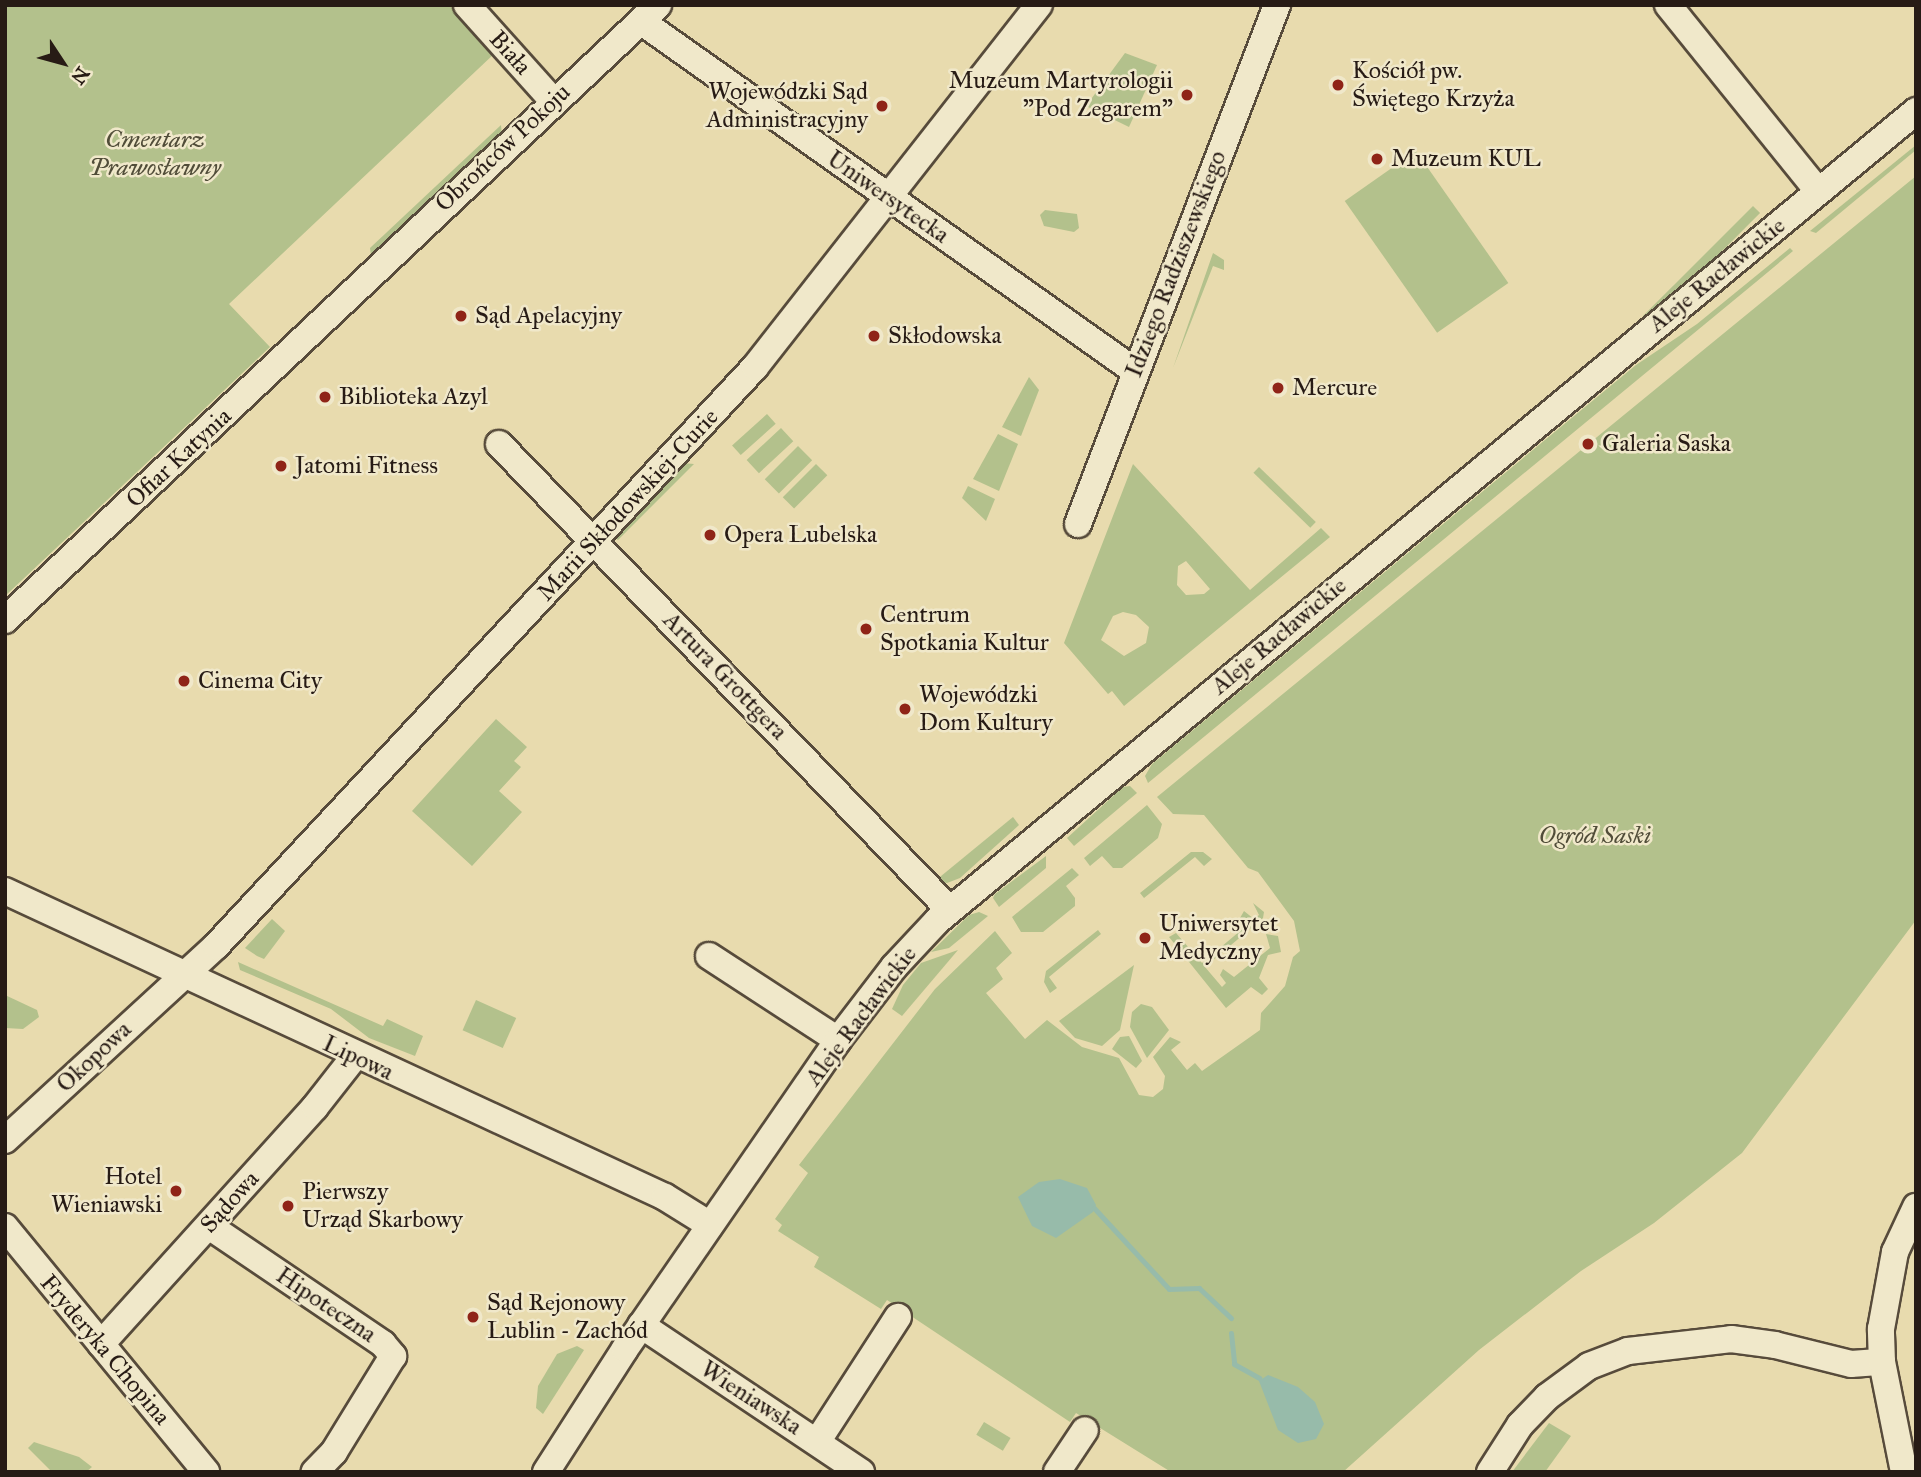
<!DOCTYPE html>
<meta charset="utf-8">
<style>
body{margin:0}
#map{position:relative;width:1921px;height:1477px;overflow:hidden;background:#e8dbae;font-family:"IM FELL Great Primer",serif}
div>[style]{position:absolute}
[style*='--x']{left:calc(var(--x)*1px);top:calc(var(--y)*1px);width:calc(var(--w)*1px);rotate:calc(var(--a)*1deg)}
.green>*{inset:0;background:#b3c18c;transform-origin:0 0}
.water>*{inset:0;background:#97bbaa}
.stream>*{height:5px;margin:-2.5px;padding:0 2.5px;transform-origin:2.5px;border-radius:2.5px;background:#97bbaa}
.roads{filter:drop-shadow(2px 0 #574b3b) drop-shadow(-2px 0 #574b3b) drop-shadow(0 2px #574b3b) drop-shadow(0 -2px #574b3b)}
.minor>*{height:26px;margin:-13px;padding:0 13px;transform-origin:13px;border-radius:13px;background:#f0e8ca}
.dots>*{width:19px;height:19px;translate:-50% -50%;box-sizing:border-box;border:4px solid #f0e8ca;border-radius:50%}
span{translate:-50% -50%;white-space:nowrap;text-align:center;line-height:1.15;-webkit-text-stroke:5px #f0e8ca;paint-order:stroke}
.street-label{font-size:24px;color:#271b15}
.poi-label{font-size:24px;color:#271b15}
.left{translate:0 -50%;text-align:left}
.right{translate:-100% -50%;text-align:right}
.park-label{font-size:24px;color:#514d39;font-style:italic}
.frame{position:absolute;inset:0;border:7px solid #271b15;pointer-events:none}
.north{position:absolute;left:28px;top:28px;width:70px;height:70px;-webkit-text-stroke:5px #f0e8ca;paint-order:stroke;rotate:126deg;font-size:19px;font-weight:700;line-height:28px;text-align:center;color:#271b15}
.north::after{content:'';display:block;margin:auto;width:24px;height:32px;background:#271b15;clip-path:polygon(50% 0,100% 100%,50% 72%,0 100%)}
</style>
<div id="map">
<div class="green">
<div style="clip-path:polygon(5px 5px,450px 5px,495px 53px,229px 304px,270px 347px,5px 596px)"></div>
<div style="clip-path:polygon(1125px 53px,1157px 65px,1129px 127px,1086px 106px)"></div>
<div style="clip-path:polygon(501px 125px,502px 136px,374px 258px,371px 256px,370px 248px)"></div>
<div style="clip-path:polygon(1916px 145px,1916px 150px,1816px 233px,1810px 231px)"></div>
<div style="left:1416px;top:151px;width:161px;height:87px;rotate:55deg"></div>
<div style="clip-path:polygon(1916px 176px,1916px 920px,1742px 1153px,1654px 1223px,1581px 1271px,1479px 1350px,1343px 1472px,1171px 1472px,1076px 1413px,1070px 1422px,887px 1300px,881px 1309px,814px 1267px,819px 1257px,778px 1231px,782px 1225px,775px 1219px,808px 1173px,799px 1165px,935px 989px,995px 931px,1012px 953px,996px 968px,1003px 979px,986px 993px,1025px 1039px,1047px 1020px,1082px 1047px,1119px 1058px,1139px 1095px,1153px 1097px,1163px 1089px,1165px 1076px,1153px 1057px,1170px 1037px,1181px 1042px,1171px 1050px,1187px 1070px,1195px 1063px,1202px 1071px,1260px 1030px,1261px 1013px,1285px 986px,1293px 957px,1300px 951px,1294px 921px,1258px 872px,1248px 868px,1204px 815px,1173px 814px,1157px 797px)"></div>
<div style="left:1753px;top:206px;width:10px;height:156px;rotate:45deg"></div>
<div style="clip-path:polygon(1045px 210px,1077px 214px,1079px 228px,1074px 232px,1044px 226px,1040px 215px)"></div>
<div style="clip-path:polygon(1790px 248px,1793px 251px,1756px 282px,1148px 783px,1145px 776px,1152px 764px,1636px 365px,1697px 324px)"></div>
<div style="clip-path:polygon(1213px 253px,1224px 260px,1224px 270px,1213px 266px,1173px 368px)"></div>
<div style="clip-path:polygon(1029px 377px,1039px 390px,1021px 436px,1002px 427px)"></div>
<div style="left:767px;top:414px;width:13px;height:47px;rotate:48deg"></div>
<div style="left:781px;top:428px;width:18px;height:47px;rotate:47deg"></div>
<div style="clip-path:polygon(998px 434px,1018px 444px,999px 491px,973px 479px)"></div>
<div style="left:798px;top:446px;width:20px;height:47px;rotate:45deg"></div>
<div style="clip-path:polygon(682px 463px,694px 464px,618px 540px,614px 537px)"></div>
<div style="left:816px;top:464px;width:16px;height:47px;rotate:45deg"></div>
<div style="clip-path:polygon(evenodd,1133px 464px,1250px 590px,1321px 528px,1330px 537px,1124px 706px,1112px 691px,1108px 694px,1064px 643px,1133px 464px,1186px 561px,1210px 589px,1204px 594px,1186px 595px,1177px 585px,1178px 566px,1186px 561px,1133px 464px,1123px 612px,1136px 615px,1149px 627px,1146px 643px,1124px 656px,1101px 640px,1113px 616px,1123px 612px)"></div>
<div style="left:1259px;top:467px;width:79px;height:8px;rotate:44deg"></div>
<div style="clip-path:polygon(968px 486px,995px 499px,986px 521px,962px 498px)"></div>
<div style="clip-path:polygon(496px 719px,527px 747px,514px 761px,521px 767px,499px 791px,522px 812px,472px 866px,412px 811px)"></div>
<div style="clip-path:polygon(1130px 786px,1137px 793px,1074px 846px,1067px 838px,1123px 787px)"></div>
<div style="clip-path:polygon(1147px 805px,1162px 824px,1158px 838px,1122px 868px,1113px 868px,1102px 856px,1090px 866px,1084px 858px)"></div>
<div style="clip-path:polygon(1013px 817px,1019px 825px,960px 878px,947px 883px,935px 881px)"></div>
<div style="clip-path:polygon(1191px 852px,1203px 852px,1212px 859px,1204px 866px,1195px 857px,1144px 898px,1140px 893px)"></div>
<div style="clip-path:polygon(1046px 856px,1046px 868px,999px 907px,993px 898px,995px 894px)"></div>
<div style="clip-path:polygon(1072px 868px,1079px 875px,1066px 886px,1075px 898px,1075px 906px,1043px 932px,1021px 932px,1012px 917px)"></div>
<div style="clip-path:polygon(1253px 903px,1264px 912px,1263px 918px,1205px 967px,1222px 987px,1226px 983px,1220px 975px,1223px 969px,1234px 977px,1270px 948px,1266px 934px,1278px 936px,1281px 952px,1268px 955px,1259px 978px,1268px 989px,1262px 995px,1251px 987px,1226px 1008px,1169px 937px,1176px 933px,1202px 963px,1246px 926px,1240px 918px,1244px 911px,1254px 919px,1259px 915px)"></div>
<div style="clip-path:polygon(979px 912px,988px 916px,949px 948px,931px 952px,969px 915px)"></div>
<div style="clip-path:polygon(272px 919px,285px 931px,264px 959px,257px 956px,245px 948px)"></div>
<div style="clip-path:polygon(1098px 930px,1101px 934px,1049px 977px,1057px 988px,1050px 993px,1044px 982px,1046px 971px)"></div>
<div style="clip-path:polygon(958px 950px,902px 1016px,892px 1009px,903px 985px,921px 963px)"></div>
<div style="clip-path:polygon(238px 962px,383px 1026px,387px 1019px,423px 1036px,415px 1056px,369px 1038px,331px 1009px,240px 970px)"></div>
<div style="clip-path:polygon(1134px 965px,1120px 1030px,1102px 1046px,1075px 1038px,1059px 1021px)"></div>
<div style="clip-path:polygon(5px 995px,37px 1010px,39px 1017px,23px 1029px,5px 1028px)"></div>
<div style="left:476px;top:1000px;width:44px;height:33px;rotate:24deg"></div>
<div style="clip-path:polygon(1141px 1004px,1152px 1007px,1169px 1030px,1147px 1058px,1130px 1027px,1132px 1012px)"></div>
<div style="clip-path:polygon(1129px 1036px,1142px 1061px,1136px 1068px,1112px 1049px,1120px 1037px)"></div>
<div style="clip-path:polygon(577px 1346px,584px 1350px,543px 1414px,536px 1408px,538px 1386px,557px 1354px)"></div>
<div style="left:984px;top:1422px;width:31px;height:15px;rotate:31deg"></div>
<div style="clip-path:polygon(1549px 1423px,1571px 1436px,1545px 1472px,1512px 1472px)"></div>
<div style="clip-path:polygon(34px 1442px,79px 1457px,92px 1467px,86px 1472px,52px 1472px,28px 1448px)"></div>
</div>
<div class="water">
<div style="clip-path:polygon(1060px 1179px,1087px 1188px,1096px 1205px,1093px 1212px,1056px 1238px,1032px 1226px,1018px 1197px,1039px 1182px)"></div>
<div style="clip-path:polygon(1268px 1375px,1298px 1387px,1315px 1402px,1324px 1424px,1316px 1439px,1298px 1443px,1278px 1430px,1259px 1381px)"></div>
</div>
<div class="stream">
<div style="--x:1094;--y:1208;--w:110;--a:47.2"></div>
<div style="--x:1169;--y:1289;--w:30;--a:-2"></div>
<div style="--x:1199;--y:1288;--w:44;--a:43.2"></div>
<div style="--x:1231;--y:1333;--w:31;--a:84"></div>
<div style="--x:1234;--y:1364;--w:29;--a:29"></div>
</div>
<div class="roads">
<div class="minor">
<div style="--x:467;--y:5;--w:129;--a:48.1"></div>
<div style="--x:1668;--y:5;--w:239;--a:51.1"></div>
<div style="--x:642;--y:22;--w:604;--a:35.3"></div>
<div style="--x:499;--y:444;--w:647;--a:45.94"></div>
<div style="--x:1078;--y:524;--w:556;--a:-69.02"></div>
<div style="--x:5;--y:620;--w:897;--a:-43.28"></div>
<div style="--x:5;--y:891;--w:727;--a:24.87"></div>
<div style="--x:665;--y:1197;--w:53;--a:31.9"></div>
<div style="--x:709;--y:956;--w:154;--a:33.1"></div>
<div style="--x:5;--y:1140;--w:287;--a:-42.6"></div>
<div style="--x:216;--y:946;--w:791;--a:-47.05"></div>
<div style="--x:755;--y:367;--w:460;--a:-51.9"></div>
<div style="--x:209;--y:1226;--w:210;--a:34.1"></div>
<div style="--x:383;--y:1344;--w:16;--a:50"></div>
<div style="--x:393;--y:1356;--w:113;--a:121.6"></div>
<div style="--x:334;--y:1452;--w:28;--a:134"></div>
<div style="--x:5;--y:1227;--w:317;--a:50.6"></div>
<div style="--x:641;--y:1325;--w:265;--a:33.8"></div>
<div style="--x:101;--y:1344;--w:319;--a:-47.9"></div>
<div style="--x:315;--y:1107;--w:65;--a:-51.9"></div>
<div style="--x:817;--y:1442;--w:149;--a:-57.1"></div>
<div style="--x:546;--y:1472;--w:146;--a:-57.3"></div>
<div style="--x:625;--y:1349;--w:375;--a:-55.4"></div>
<div style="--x:838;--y:1040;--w:92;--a:-52.5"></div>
<div style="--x:894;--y:967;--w:63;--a:-46.9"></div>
<div style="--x:937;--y:921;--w:1271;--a:-39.6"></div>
<div style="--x:1057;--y:1472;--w:50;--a:-56.3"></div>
<div style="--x:1490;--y:1472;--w:56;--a:-57.4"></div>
<div style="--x:1520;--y:1425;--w:39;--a:-46"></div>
<div style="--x:1547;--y:1397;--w:52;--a:-36.4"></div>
<div style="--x:1589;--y:1366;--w:42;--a:-21"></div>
<div style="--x:1628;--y:1351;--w:104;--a:-6.6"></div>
<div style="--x:1731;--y:1339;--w:44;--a:7.8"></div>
<div style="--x:1775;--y:1345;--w:78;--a:14"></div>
<div style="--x:1851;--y:1364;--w:31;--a:-4"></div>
<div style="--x:1904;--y:1472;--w:112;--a:-101.3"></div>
<div style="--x:1882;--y:1362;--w:33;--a:-92"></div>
<div style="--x:1881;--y:1329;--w:78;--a:-79.7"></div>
<div style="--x:1895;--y:1252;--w:50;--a:-65"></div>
</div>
</div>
<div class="dots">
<div style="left:1338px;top:85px;background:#8f2418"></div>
<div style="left:1187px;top:95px;background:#8f2418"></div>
<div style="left:882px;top:106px;background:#8f2418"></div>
<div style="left:1377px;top:159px;background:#8f2418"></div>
<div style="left:461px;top:316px;background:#8f2418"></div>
<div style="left:874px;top:336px;background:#8f2418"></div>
<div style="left:1278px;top:388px;background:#8f2418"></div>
<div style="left:325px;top:397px;background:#8f2418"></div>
<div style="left:1588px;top:444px;background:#8f2418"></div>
<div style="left:281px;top:466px;background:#8f2418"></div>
<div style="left:710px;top:535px;background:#8f2418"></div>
<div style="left:866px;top:629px;background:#8f2418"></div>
<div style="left:184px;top:681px;background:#8f2418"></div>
<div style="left:905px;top:709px;background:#8f2418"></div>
<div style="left:1145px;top:938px;background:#8f2418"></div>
<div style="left:176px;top:1191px;background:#8f2418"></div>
<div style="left:288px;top:1206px;background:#8f2418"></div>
<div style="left:473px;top:1317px;background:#8f2418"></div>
</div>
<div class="street-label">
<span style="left:510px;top:53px;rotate:48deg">Biała</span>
<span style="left:503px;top:148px;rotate:-43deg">Obrońców Pokoju</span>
<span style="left:888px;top:197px;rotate:35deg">Uniwersytecka</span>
<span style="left:1176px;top:264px;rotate:-69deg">Idziego Radziszewskiego</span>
<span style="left:1717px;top:275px;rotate:-39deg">Aleje Racławickie</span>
<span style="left:179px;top:458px;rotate:-43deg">Ofiar Katynia</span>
<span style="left:628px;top:505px;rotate:-47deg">Marii Skłodowskiej-Curie</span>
<span style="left:1279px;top:636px;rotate:-40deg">Aleje Racławickie</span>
<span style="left:725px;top:676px;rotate:46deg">Artura Grottgera</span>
<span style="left:861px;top:1016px;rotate:-53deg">Aleje Racławickie</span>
<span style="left:94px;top:1057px;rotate:-43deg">Okopowa</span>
<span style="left:358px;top:1058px;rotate:25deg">Lipowa</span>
<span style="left:230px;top:1202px;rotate:-48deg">Sądowa</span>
<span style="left:326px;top:1305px;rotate:34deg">Hipoteczna</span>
<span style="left:105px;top:1350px;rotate:50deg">Fryderyka Chopina</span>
<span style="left:751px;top:1398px;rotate:33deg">Wieniawska</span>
</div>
<div class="poi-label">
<span class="left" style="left:1352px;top:85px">Kościół pw.<br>Świętego Krzyża</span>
<span class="right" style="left:1173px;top:95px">Muzeum Martyrologii<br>"Pod Zegarem"</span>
<span class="right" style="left:868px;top:106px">Wojewódzki Sąd<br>Administracyjny</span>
<span class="left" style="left:1391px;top:159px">Muzeum KUL</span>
<span class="left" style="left:475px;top:316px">Sąd Apelacyjny</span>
<span class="left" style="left:888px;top:336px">Skłodowska</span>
<span class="left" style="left:1292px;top:388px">Mercure</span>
<span class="left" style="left:339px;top:397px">Biblioteka Azyl</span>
<span class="left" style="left:1602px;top:444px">Galeria Saska</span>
<span class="left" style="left:295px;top:466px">Jatomi Fitness</span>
<span class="left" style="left:724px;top:535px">Opera Lubelska</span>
<span class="left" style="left:880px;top:629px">Centrum<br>Spotkania Kultur</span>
<span class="left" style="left:198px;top:681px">Cinema City</span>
<span class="left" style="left:919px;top:709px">Wojewódzki<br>Dom Kultury</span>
<span class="left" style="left:1159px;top:938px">Uniwersytet<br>Medyczny</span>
<span class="right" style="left:162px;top:1191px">Hotel<br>Wieniawski</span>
<span class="left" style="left:302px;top:1206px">Pierwszy<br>Urząd Skarbowy</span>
<span class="left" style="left:487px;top:1317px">Sąd Rejonowy<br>Lublin - Zachód</span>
</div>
<div class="park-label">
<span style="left:155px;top:154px">Cmentarz<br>Prawosławny</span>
<span style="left:1595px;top:836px">Ogród Saski</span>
</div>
<div class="frame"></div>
<div class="north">N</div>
</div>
